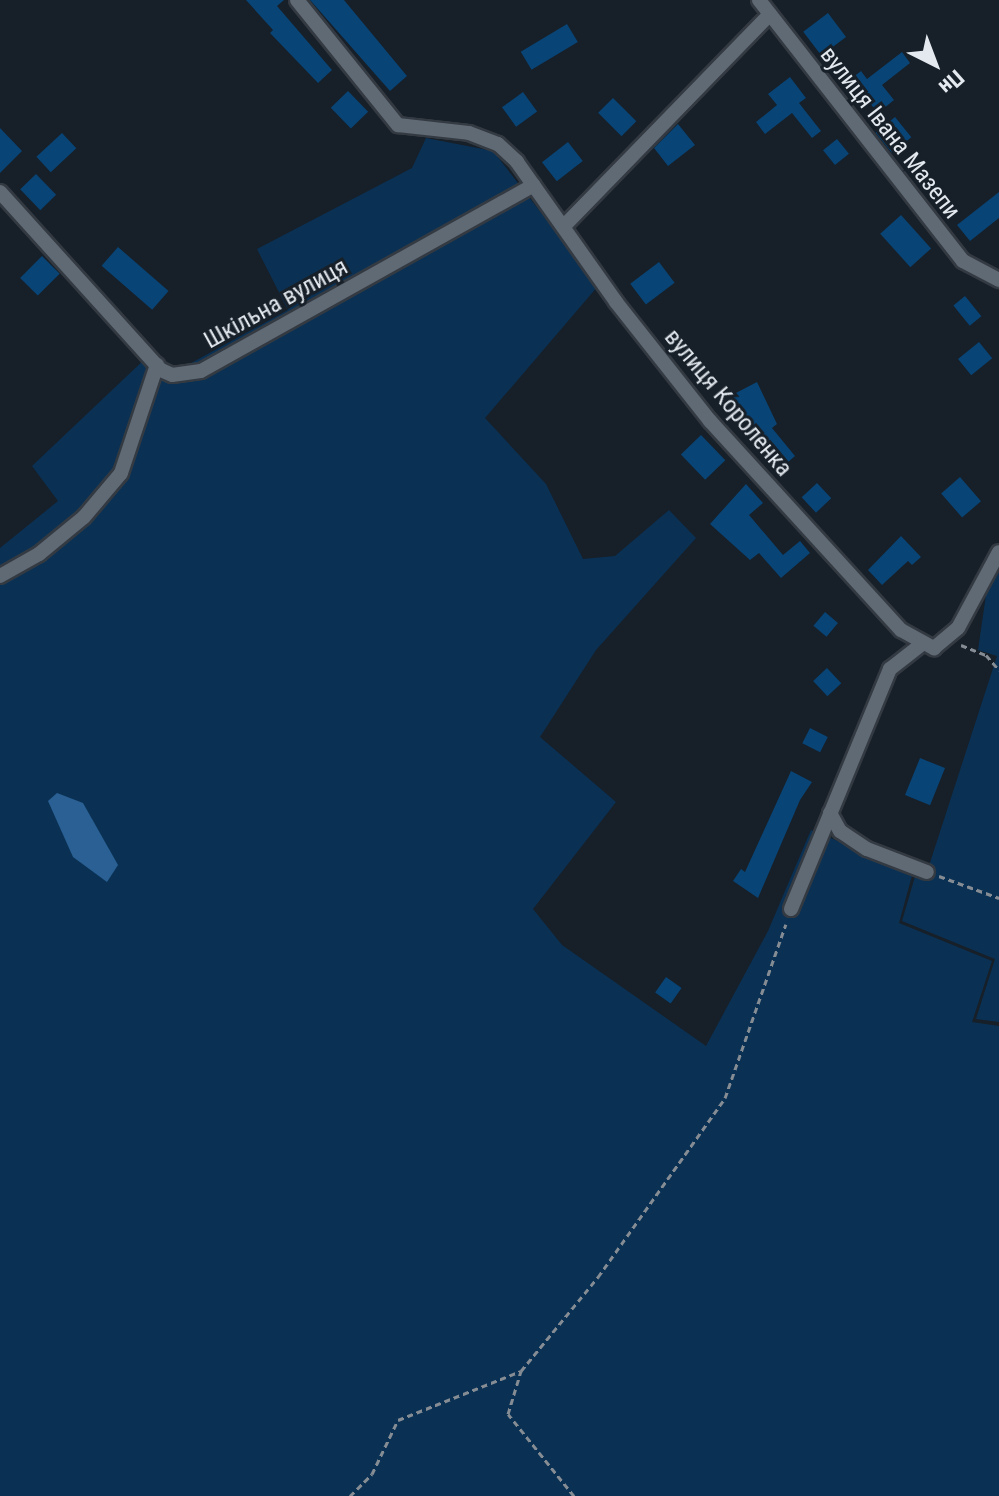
<!DOCTYPE html>
<meta charset="utf-8">
<style>
body{margin:0}
#map{position:relative;width:999px;height:1496px;overflow:hidden;background:#171f28;font-family:"Roboto Condensed",sans-serif}
div>[style]{position:absolute}
[style*='--x']{left:calc(var(--x)*1px);top:calc(var(--y)*1px);width:calc(var(--w)*1px);rotate:calc(var(--a)*1deg)}
.green>*{inset:0;background:#0a3154}
.water>*{inset:0;background:#2a6093}
.building>*{inset:0;background:#084475;transform-origin:0 0}
.path>*{height:3px;margin-top:-1.5px;transform-origin:0;background:repeating-linear-gradient(90deg,#858c93 0 6px,transparent 0 10px)}
.roads{filter:drop-shadow(2px 0 #343a42) drop-shadow(-2px 0 #343a42) drop-shadow(0 2px #343a42) drop-shadow(0 -2px #343a42)}
.minor>*{height:14px;margin:-7px;padding:0 7px;transform-origin:7px;border-radius:7px;background:#606a75}
span{translate:-50% -50%;white-space:nowrap;text-align:center;line-height:1.15;-webkit-text-stroke:6px #171f28;paint-order:stroke}
.street-label{font-size:24px;color:#e3e9ef}
.north{position:absolute;left:895px;top:24px;width:80px;height:80px;-webkit-text-stroke:6px #171f28;paint-order:stroke;rotate:138deg;font-size:22px;font-weight:700;line-height:32px;text-align:center;color:#e3e9ef}
.north::after{content:'';display:block;margin:auto;width:28px;height:36px;background:#e3e9ef;clip-path:polygon(50% 0,100% 100%,50% 72%,0 100%)}
</style>
<div id="map">
<div class="green">
<div style="clip-path:polygon(426px 138px,493px 151px,598px 286px,485px 418px,546px 484px,583px 559px,615px 556px,669px 510px,696px 538px,596px 650px,540px 737px,616px 802px,533px 909px,562px 945px,706px 1046px,768px 931px,811px 830px,913px 872px,899px 923px,992px 961px,972px 1022px,999px 1026px,999px 1496px,0 1496px,0 548px,58px 501px,32px 466px,147px 357px,173px 373px,288px 310px,257px 249px,412px 168px)"></div>
<div style="clip-path:polygon(999px 566px,999px 1022px,976px 1019px,995px 959px,902px 921px,916px 873px,926px 875px,997px 656px,978px 650px,986px 595px)"></div>
</div>
<div class="water">
<div style="clip-path:polygon(57px 793px,83px 803px,118px 865px,107px 882px,73px 857px,48px 801px)"></div>
</div>
<div class="building">
<div style="clip-path:polygon(246px 0,284px 0,277px 6px,332px 70px,318px 83px,270px 33px,273px 30px)"></div>
<div style="clip-path:polygon(310px 0,344px 0,407px 76px,390px 91px)"></div>
<div style="left:828px;top:13px;width:30px;height:31px;rotate:53deg"></div>
<div style="left:567px;top:24px;width:21px;height:54px;rotate:59deg"></div>
<div style="clip-path:polygon(902px 52px,910px 63px,882px 85px,894px 100px,878px 113px,864px 96px,855px 103px,842px 86px,861px 71px,867px 79px)"></div>
<div style="clip-path:polygon(790px 77px,806px 98px,799px 103px,821px 131px,812px 138px,792px 113px,765px 134px,756px 122px,777px 105px,768px 94px)"></div>
<div style="left:348px;top:91px;width:29px;height:24px;rotate:46deg"></div>
<div style="left:523px;top:92px;width:24px;height:26px;rotate:54deg"></div>
<div style="left:613px;top:98px;width:33px;height:21px;rotate:45deg"></div>
<div style="left:895px;top:117px;width:26px;height:25px;rotate:51deg"></div>
<div style="clip-path:polygon(678px 124px,695px 145px,668px 166px,654px 148px)"></div>
<div style="clip-path:polygon(0 128px,22px 151px,0 173px)"></div>
<div style="left:62px;top:133px;width:21px;height:35px;rotate:47deg"></div>
<div style="left:837px;top:139px;width:19px;height:18px;rotate:51deg"></div>
<div style="left:568px;top:142px;width:24px;height:33px;rotate:52deg"></div>
<div style="left:36px;top:174px;width:29px;height:22px;rotate:46deg"></div>
<div style="clip-path:polygon(999px 192px,999px 218px,970px 241px,957px 225px)"></div>
<div style="left:901px;top:215px;width:45px;height:28px;rotate:48deg"></div>
<div style="left:118px;top:247px;width:67px;height:25px;rotate:41deg"></div>
<div style="left:42px;top:256px;width:25px;height:31px;rotate:45deg"></div>
<div style="left:659px;top:262px;width:26px;height:36px;rotate:53deg"></div>
<div style="left:965px;top:296px;width:26px;height:15px;rotate:51deg"></div>
<div style="left:979px;top:342px;width:21px;height:27px;rotate:51deg"></div>
<div style="clip-path:polygon(757px 382px,777px 424px,772px 428px,795px 456px,779px 470px,732px 395px)"></div>
<div style="left:701px;top:435px;width:35px;height:28px;rotate:46deg"></div>
<div style="left:960px;top:477px;width:32px;height:25px;rotate:49deg"></div>
<div style="left:817px;top:483px;width:21px;height:21px;rotate:47deg"></div>
<div style="clip-path:polygon(746px 484px,763px 503px,749px 515px,783px 555px,800px 541px,810px 553px,781px 578px,759px 553px,750px 560px,710px 524px)"></div>
<div style="clip-path:polygon(901px 536px,921px 557px,912px 565px,908px 561px,882px 585px,868px 570px)"></div>
<div style="left:825px;top:612px;width:17px;height:18px;rotate:40deg"></div>
<div style="left:827px;top:668px;width:21px;height:19px;rotate:47deg"></div>
<div style="left:810px;top:728px;width:20px;height:17px;rotate:27deg"></div>
<div style="left:920px;top:758px;width:27px;height:40px;rotate:22deg"></div>
<div style="clip-path:polygon(791px 771px,812px 782px,800px 800px,758px 898px,733px 881px,741px 869px,745px 872px)"></div>
<div style="left:666px;top:977px;width:19px;height:19px;rotate:35deg"></div>
</div>
<div class="path">
<div style="--x:961;--y:645;--w:27;--a:22"></div>
<div style="--x:986;--y:655;--w:20;--a:49"></div>
<div style="--x:939;--y:876;--w:64;--a:20.1"></div>
<div style="--x:350;--y:1496;--w:31;--a:-45"></div>
<div style="--x:372;--y:1474;--w:60;--a:-64.3"></div>
<div style="--x:398;--y:1420;--w:132;--a:-21.7"></div>
<div style="--x:574;--y:1496;--w:105;--a:-128.8"></div>
<div style="--x:508;--y:1414;--w:45;--a:-73.2"></div>
<div style="--x:521;--y:1371;--w:122;--a:-50.7"></div>
<div style="--x:598;--y:1277;--w:219;--a:-54.6"></div>
<div style="--x:725;--y:1098;--w:184;--a:-70.7"></div>
</div>
<div class="roads">
<div class="minor">
<div style="--x:297;--y:0;--w:161;--a:51.1"></div>
<div style="--x:398;--y:125;--w:71;--a:6.4"></div>
<div style="--x:469;--y:133;--w:31;--a:21"></div>
<div style="--x:498;--y:144;--w:26;--a:43"></div>
<div style="--x:517;--y:162;--w:171;--a:54.7"></div>
<div style="--x:616;--y:302;--w:152;--a:51.7"></div>
<div style="--x:710;--y:421;--w:283;--a:47.6"></div>
<div style="--x:901;--y:630;--w:38;--a:29"></div>
<div style="--x:934;--y:648;--w:31;--a:-40"></div>
<div style="--x:958;--y:628;--w:86;--a:-61.7"></div>
<div style="--x:759;--y:0;--w:331;--a:52"></div>
<div style="--x:963;--y:261;--w:41;--a:27.8"></div>
<div style="--x:0;--y:192;--w:240;--a:47.9"></div>
<div style="--x:161;--y:370;--w:12;--a:24"></div>
<div style="--x:172;--y:375;--w:29;--a:-8"></div>
<div style="--x:201;--y:371;--w:381;--a:-29.2"></div>
<div style="--x:565;--y:225;--w:294;--a:-45.8"></div>
<div style="--x:0;--y:576;--w:45;--a:-29.4"></div>
<div style="--x:39;--y:554;--w:58;--a:-39.4"></div>
<div style="--x:84;--y:517;--w:57;--a:-49.9"></div>
<div style="--x:121;--y:473;--w:114;--a:-71.6"></div>
<div style="--x:830;--y:813;--w:21;--a:61"></div>
<div style="--x:840;--y:831;--w:32;--a:34"></div>
<div style="--x:867;--y:849;--w:64;--a:21"></div>
<div style="--x:791;--y:909;--w:260;--a:-67.6"></div>
<div style="--x:890;--y:669;--w:41;--a:-38"></div>
</div>
</div>
<div class="street-label">
<span style="left:890px;top:133px;rotate:52deg">вулиця Івана Мазепи</span>
<span style="left:276px;top:304px;rotate:-29deg">Шкільна вулиця</span>
<span style="left:728px;top:403px;rotate:50deg">вулиця Короленка</span>
</div>
<div class="north">Пн</div>
</div>
